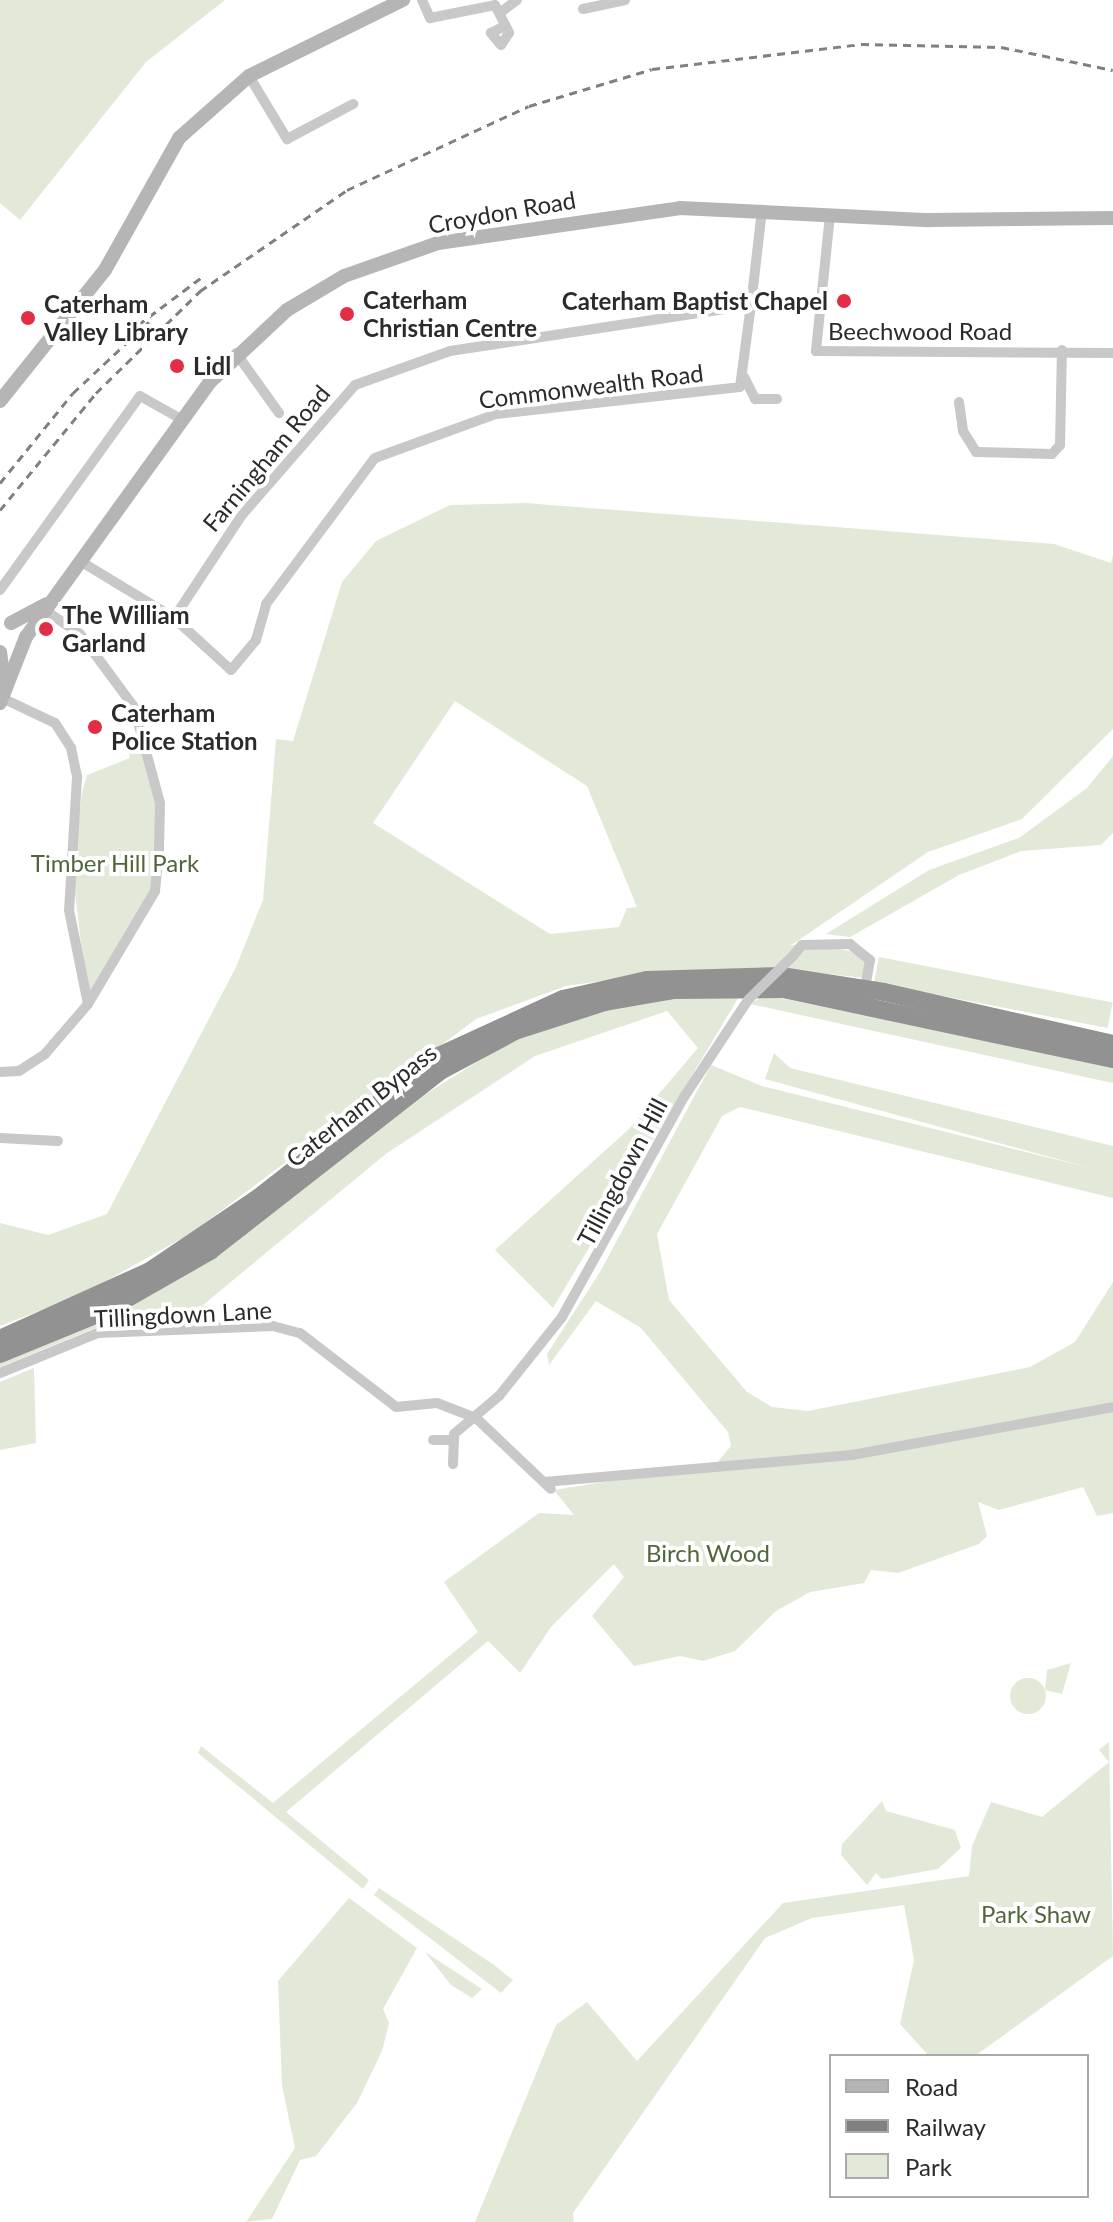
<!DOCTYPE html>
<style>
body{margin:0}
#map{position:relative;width:1113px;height:2222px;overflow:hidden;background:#fff;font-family:Lato,sans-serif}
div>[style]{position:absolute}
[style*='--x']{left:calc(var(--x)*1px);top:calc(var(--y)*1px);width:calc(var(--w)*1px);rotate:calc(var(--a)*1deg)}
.green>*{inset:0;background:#e2e9d8;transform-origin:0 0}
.round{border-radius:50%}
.street>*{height:10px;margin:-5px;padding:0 5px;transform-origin:5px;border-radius:5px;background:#c8c8c8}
.secondary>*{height:14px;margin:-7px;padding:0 7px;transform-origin:7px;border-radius:7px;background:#b5b5b5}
.highway>*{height:18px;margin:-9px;padding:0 9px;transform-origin:9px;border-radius:9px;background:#929292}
.rail>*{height:3px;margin-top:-1.5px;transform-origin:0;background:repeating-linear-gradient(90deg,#808080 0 8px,transparent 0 14px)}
.street-bridge>*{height:10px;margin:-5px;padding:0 5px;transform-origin:5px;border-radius:5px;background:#c8c8c8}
.dots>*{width:22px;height:22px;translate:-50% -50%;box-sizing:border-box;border:4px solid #fff;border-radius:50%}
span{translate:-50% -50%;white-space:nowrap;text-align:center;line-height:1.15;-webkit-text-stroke:8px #fff;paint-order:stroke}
.street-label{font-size:24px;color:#2b2b2b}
.poi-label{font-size:24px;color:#2b2b2b;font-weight:700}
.left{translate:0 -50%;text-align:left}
.right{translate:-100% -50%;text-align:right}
.park-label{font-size:24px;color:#51663a}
.legend{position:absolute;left:829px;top:2054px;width:260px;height:144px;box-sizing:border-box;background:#fff;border:2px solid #aaa;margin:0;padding:10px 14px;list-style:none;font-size:24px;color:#2b2b2b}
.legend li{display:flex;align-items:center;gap:16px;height:40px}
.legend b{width:40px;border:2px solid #aaa}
</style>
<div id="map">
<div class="green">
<div style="clip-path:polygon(0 0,225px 0,146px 62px,20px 220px,0 203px)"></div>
<div style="clip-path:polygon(evenodd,525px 503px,1054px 544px,1111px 563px,1113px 555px,1113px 729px,1022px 819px,928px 852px,790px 946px,806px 942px,863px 954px,869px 961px,863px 978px,796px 970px,659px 973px,566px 986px,476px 1019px,193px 1232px,83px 1294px,0 1326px,0 1223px,48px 1235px,107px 1214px,236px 967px,263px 900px,276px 739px,293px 741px,342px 582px,376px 541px,450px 505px,525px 503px,455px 701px,587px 786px,637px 907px,627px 908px,619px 927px,550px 934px,373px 823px,455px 701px)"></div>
<div style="clip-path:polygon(144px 734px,160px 803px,155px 891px,88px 1004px,73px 875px,82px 792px,87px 775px,130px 758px,126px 741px)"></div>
<div style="clip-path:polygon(1113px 756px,1113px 833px,1101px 845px,1021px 851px,959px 875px,850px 937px,826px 934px,929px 870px,1019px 838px,1087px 788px)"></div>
<div style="left:879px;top:957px;width:238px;height:26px;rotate:11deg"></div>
<div style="clip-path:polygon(740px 995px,553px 1308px,495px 1250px,629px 1129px,698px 1048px,667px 1011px,535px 1056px,387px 1153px,203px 1305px,221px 1323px,98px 1327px,0 1367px,0 1360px,509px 1042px,639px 1000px)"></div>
<div style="clip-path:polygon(765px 995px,1113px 1066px,1113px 1083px,750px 1004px)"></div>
<div style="clip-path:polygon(774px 1053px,790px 1068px,1113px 1146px,1113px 1198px,740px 1107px,722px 1116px,657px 1234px,669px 1300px,747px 1392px,772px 1407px,808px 1411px,1030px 1367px,1075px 1342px,1113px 1282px,1113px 1513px,1097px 1516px,1083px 1487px,999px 1510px,978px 1502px,987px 1536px,979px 1544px,898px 1573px,871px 1570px,864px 1583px,810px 1592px,776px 1611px,735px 1651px,703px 1661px,680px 1656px,634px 1666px,592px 1616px,624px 1577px,614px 1564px,551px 1627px,520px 1673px,488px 1641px,286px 1812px,369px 1880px,363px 1889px,198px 1753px,201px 1746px,273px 1803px,478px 1632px,444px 1582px,539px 1513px,574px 1515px,554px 1490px,716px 1464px,731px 1446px,728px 1432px,641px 1328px,596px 1301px,549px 1365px,547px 1354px,600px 1272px,711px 1065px,762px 1086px,1094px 1169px,765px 1079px)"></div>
<div style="clip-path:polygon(34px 1368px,36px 1443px,0 1450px,0 1382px)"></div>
<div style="clip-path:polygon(1071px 1663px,1062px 1694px,1045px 1690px,1047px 1670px)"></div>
<div class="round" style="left:1010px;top:1678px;width:36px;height:36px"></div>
<div style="clip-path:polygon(1109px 1742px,1113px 1956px,975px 2056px,929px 2056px,900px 2024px,914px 1960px,904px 1905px,812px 1918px,765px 1938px,573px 2213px,574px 2222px,475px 2222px,556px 2025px,587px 2002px,637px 2061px,783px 1903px,969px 1876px,972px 1846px,991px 1802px,1042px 1817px,1109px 1762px,1099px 1750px)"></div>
<div style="clip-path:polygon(882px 1801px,886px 1811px,955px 1830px,961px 1848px,938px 1869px,882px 1879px,876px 1873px,867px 1885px,841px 1855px,842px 1844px)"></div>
<div style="clip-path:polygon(379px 1888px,494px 1965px,513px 1980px,501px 1993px,374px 1895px)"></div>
<div style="clip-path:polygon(349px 1898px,417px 1948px,383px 2009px,389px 2023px,382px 2051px,357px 2103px,316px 2156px,300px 2160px,272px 2219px,246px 2222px,295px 2148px,282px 2085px,278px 1981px)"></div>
<div style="clip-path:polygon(425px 1952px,482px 1989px,472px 1998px,451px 1985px)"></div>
</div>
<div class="street">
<div style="--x:422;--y:0;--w:20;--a:66"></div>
<div style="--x:430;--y:18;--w:66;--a:-11.3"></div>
<div style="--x:495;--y:5;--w:31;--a:63"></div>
<div style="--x:509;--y:33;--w:14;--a:124"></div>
<div style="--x:501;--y:45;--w:16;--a:-130"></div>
<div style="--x:491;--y:33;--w:16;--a:-27"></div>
<div style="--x:583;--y:9;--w:43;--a:-12.1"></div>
<div style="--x:501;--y:12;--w:20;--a:-37"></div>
<div style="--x:249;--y:76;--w:74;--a:58.9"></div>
<div style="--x:287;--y:139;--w:75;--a:-27.9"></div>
<div style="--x:830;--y:215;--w:137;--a:95.9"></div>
<div style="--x:816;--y:351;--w:297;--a:0.4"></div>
<div style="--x:236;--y:353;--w:74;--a:54.4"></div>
<div style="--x:744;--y:377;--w:25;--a:63"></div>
<div style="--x:755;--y:399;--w:22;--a:0"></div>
<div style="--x:959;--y:402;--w:29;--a:82"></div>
<div style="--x:963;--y:431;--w:25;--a:58"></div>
<div style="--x:976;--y:452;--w:76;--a:1.5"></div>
<div style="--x:1052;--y:454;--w:12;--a:-48"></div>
<div style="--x:1060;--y:445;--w:95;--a:-88.8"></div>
<div style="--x:80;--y:561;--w:110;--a:31.2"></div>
<div style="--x:174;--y:618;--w:77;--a:42.4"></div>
<div style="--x:231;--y:670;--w:39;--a:-50"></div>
<div style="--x:256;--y:640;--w:37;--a:-74"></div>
<div style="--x:266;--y:604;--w:182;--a:-53.3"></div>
<div style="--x:375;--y:458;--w:129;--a:-20"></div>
<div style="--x:496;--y:414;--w:245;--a:-6.3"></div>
<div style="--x:740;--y:387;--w:83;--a:-82.4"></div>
<div style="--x:0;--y:590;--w:239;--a:-54.2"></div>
<div style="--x:140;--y:396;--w:47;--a:29.3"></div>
<div style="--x:174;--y:618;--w:123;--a:-56.6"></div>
<div style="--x:242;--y:515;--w:172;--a:-49"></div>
<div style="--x:355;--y:385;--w:101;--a:-19.7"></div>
<div style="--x:450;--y:351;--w:304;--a:-8.7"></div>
<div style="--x:751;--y:305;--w:96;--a:-83.4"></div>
<div style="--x:2;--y:698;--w:59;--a:25.3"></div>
<div style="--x:55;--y:723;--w:30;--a:57"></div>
<div style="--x:71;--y:748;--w:30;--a:78"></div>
<div style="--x:77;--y:777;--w:133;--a:93.4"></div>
<div style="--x:69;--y:910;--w:96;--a:78.6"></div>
<div style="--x:793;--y:956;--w:14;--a:-51"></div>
<div style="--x:802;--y:945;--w:48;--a:-1.2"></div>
<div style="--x:850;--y:944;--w:26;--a:39"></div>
<div style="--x:870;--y:960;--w:28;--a:100"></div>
<div style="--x:0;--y:1072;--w:19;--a:-3"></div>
<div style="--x:19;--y:1071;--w:31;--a:-33"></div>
<div style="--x:45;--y:1054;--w:66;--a:-49.3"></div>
<div style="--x:88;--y:1004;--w:131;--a:-59.3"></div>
<div style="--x:155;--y:891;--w:41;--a:-84.4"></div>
<div style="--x:159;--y:850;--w:47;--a:-88.8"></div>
<div style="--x:160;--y:803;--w:99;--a:-105.2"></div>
<div style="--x:134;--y:707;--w:91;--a:-126.5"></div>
<div style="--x:80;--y:634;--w:41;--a:-145.9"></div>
<div style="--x:0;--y:1138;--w:58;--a:3"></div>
<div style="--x:0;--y:1373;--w:106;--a:-22.2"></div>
<div style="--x:98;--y:1333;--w:175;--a:-2.3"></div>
<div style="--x:273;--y:1326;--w:28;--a:15"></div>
<div style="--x:300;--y:1333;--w:121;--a:37.6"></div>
<div style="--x:396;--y:1407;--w:41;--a:-5.6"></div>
<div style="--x:437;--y:1403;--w:42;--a:21"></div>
<div style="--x:476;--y:1418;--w:103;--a:43.4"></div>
<div style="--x:433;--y:1440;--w:21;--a:0"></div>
<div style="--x:453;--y:1464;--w:30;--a:-88"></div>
<div style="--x:454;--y:1434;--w:59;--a:-40.2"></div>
<div style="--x:499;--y:1396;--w:101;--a:-51.4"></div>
<div style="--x:562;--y:1317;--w:252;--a:-61"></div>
<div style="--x:684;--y:1097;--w:116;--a:-56.6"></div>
<div style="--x:544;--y:1482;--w:309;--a:-5"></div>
<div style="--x:852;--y:1455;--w:265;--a:-10.4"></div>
</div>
<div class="secondary">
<div style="--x:0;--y:401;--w:168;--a:-51.3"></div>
<div style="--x:105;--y:270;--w:151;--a:-60.7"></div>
<div style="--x:179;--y:138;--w:94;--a:-41.5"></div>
<div style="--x:249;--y:76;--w:172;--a:-26.3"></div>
<div style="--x:11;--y:623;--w:40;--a:-28"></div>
<div style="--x:0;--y:652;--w:37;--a:82"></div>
<div style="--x:0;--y:703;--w:71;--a:-68.5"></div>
<div style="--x:26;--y:637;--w:313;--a:-54.2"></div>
<div style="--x:209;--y:383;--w:107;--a:-43.1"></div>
<div style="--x:287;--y:310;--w:66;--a:-30.8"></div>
<div style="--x:344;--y:276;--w:100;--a:-19.3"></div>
<div style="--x:438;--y:243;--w:245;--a:-8.2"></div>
<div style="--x:680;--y:208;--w:249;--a:2.8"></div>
<div style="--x:929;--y:220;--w:184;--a:-0.6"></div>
</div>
<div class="highway">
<div style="--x:0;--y:1339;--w:165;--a:-24.4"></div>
<div style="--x:150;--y:1271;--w:130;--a:-34.1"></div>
<div style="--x:258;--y:1198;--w:230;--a:-38.1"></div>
<div style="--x:439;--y:1056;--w:136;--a:-24.7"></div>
<div style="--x:563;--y:999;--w:86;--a:-12.7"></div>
<div style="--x:647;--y:980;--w:134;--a:-1.7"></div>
<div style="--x:781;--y:976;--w:104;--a:8.8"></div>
<div style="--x:884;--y:992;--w:235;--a:12.8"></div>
<div style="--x:0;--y:1354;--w:113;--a:-22.3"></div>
<div style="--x:105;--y:1311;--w:121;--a:-29.7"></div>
<div style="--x:210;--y:1251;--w:294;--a:-38"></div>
<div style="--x:442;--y:1070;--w:83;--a:-28.1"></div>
<div style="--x:515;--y:1031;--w:95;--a:-17.9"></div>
<div style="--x:605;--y:1002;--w:69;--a:-10"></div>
<div style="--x:673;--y:990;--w:110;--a:-0.5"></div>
<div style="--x:783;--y:989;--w:337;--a:12"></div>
</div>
<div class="rail">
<div style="--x:138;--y:325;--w:80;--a:-36.9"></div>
<div style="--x:0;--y:483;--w:116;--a:-51"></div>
<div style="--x:73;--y:393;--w:104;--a:-43.1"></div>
<div style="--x:0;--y:510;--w:151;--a:-50.6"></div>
<div style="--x:96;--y:393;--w:146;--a:-44.4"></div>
<div style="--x:200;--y:291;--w:178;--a:-34.5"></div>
<div style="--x:347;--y:190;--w:200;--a:-24.8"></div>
<div style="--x:529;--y:106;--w:128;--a:-16.7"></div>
<div style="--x:652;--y:69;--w:210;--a:-6.8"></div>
<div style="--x:861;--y:44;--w:140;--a:1.2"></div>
<div style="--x:1001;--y:47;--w:114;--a:11.6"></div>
</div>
<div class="street-bridge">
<div style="--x:748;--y:1000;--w:63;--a:-44.4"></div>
</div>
<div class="dots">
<div style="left:844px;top:301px;background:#e22e44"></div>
<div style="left:347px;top:314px;background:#e22e44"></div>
<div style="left:28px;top:318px;background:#e22e44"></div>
<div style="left:177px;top:366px;background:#e22e44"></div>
<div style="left:46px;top:629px;background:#e22e44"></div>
<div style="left:95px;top:727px;background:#e22e44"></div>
</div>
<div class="street-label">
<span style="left:502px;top:212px;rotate:-10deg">Croydon Road</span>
<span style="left:920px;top:331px">Beechwood Road</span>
<span style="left:591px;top:386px;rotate:-7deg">Commonwealth Road</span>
<span style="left:266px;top:458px;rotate:-50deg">Farningham Road</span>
<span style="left:361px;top:1105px;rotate:-38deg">Caterham Bypass</span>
<span style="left:622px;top:1172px;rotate:-62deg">Tillingdown Hill</span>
<span style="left:183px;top:1314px;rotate:-3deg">Tillingdown Lane</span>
</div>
<div class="poi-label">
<span class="left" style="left:363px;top:314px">Caterham<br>Christian Centre</span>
<span class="right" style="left:828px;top:301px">Caterham Baptist Chapel</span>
<span class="left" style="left:44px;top:318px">Caterham<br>Valley Library</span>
<span class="left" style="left:193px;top:366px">Lidl</span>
<span class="left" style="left:62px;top:629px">The William<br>Garland</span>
<span class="left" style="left:111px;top:727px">Caterham<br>Police Station</span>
</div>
<div class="park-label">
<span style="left:115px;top:863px">Timber Hill Park</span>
<span style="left:708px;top:1553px">Birch Wood</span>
<span style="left:1036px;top:1914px">Park Shaw</span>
</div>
<ul class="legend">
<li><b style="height:10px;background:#b5b5b5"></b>Road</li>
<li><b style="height:10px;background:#808080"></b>Railway</li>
<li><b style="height:22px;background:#e2e9d8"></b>Park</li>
</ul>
</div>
